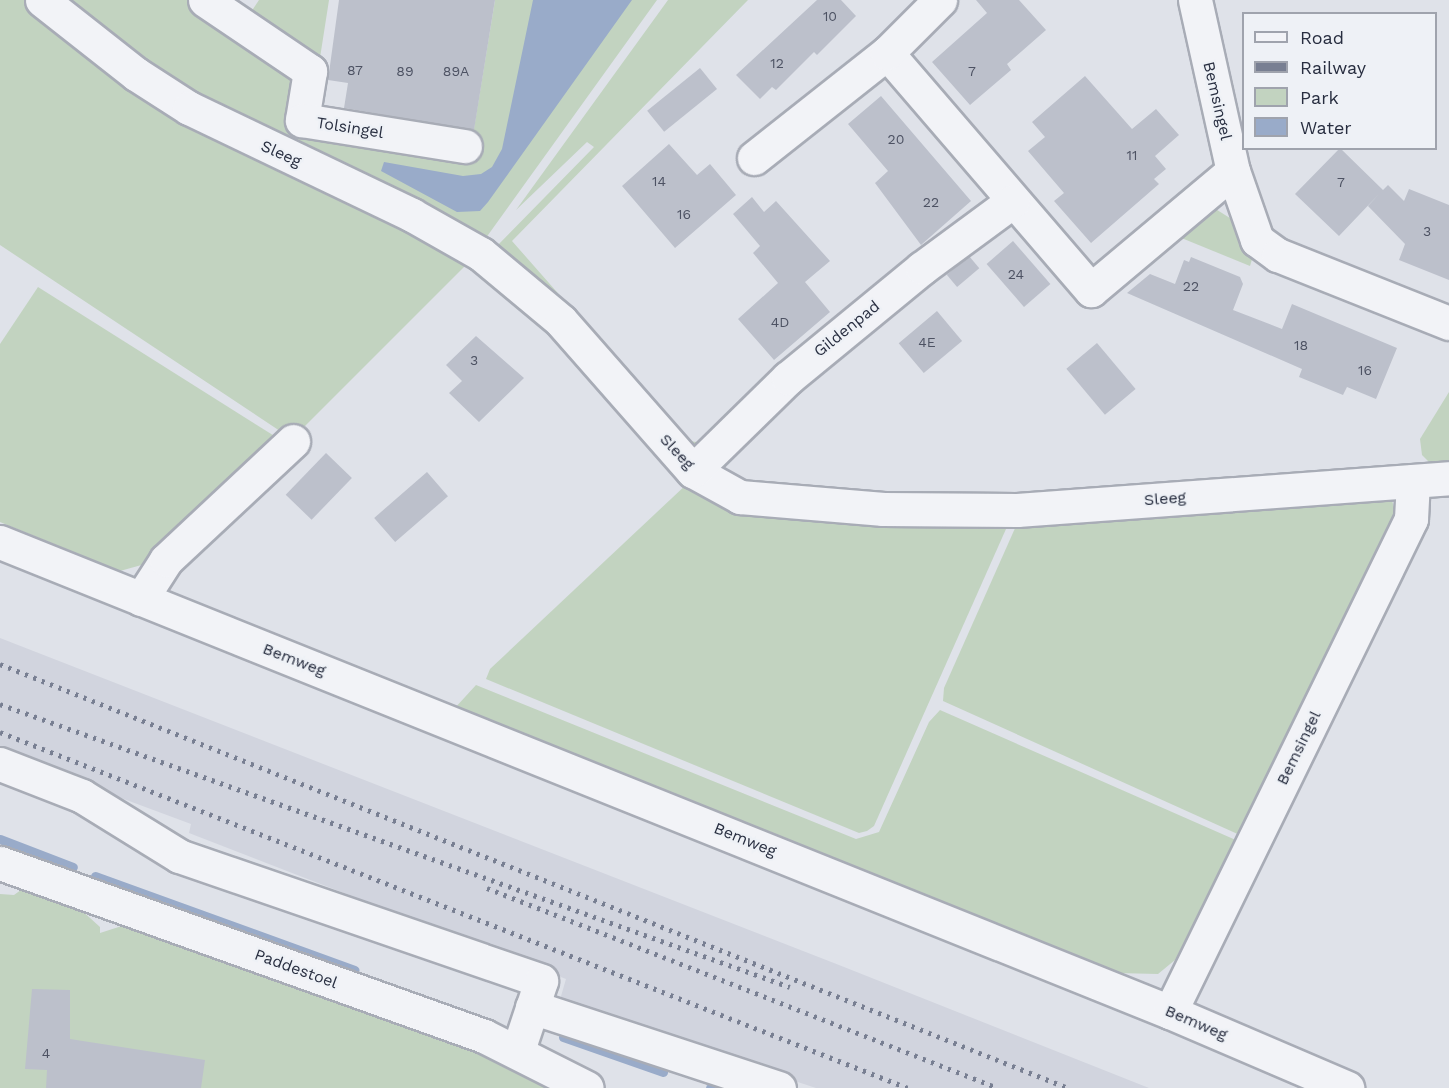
<!DOCTYPE html>
<style>
body{margin:0}
#map{position:relative;width:1449px;height:1088px;overflow:hidden;background:#dfe2e9;font-family:"Work Sans",sans-serif}
div>[style]{position:absolute}
[style*='--x']{left:calc(var(--x)*1px);top:calc(var(--y)*1px);width:calc(var(--w)*1px);rotate:calc(var(--a)*1deg)}
.built>*{inset:0;background:#d1d4de}
.green>*{inset:0;background:#c2d3c0}
.water>*{inset:0;background:#99abc9}
.stream>*{height:9px;margin:-4.5px;padding:0 4.5px;transform-origin:4.5px;border-radius:4.5px;background:#99abc9}
.building>*{inset:0;background:#bcc0cb;transform-origin:0 0}
.roads{filter:drop-shadow(2px 0 #a8acb6) drop-shadow(-2px 0 #a8acb6) drop-shadow(0 2px #a8acb6) drop-shadow(0 -2px #a8acb6)}
.minor>*{height:33px;margin:-16.5px;padding:0 16.5px;transform-origin:16.5px;border-radius:16.5px;background:#f2f3f7}
.rail>*{height:4.5px;margin-top:-2.25px;transform-origin:0;background:repeating-linear-gradient(90deg,#787f92 0 3px,transparent 0 9px)}
span{translate:-50% -50%;white-space:nowrap;text-align:center;line-height:1.15;-webkit-text-stroke:4.5px #eef1f6;paint-order:stroke}
.number-label{font-size:14px;color:#4d5263}
.number-label span{-webkit-text-stroke-width:0}
.street-label{font-size:16px;color:#282e40}
.legend{position:absolute;left:1242px;top:12px;width:195px;height:138px;box-sizing:border-box;background:#eef1f6;border:2px solid #9fa3ad;margin:0;padding:8px 10px;list-style:none;font-size:18px;color:#282e40}
.legend li{display:flex;align-items:center;gap:12px;height:30px}
.legend b{width:30px;border:2px solid #9fa3ad}
</style>
<div id="map">
<div class="built">
<div style="clip-path:polygon(0 638px,839px 965px,1149px 1088px,816px 1088px,559px 1003px,566px 979px,189px 833px,191px 824px,0 753px)"></div>
</div>
<div class="green">
<div style="clip-path:polygon(0 0,25px 0,45px 17px,470px 261px,296px 435px,289px 437px,0 245px)"></div>
<div style="clip-path:polygon(58px 0,189px 0,295px 72px,298px 82px,287px 146px,219px 113px)"></div>
<div style="clip-path:polygon(259px 0,329px 0,319px 64px,249px 15px)"></div>
<div style="clip-path:polygon(495px 0,657px 0,483px 242px,309px 154px,310px 145px,295px 142px,297px 132px,469px 159px)"></div>
<div style="clip-path:polygon(668px 0,748px 0,512px 241px,688px 441px,706px 443px,692px 449px,494px 249px,594px 147px,587px 142px,516px 210px)"></div>
<div style="clip-path:polygon(1214px 208px,1233px 220px,1253px 256px,1250px 266px,1179px 237px)"></div>
<div style="clip-path:polygon(38px 287px,276px 437px,145px 564px,120px 571px,0 522px,0 344px)"></div>
<div style="clip-path:polygon(1449px 392px,1449px 467px,1433px 466px,1422px 455px,1420px 439px)"></div>
<div style="clip-path:polygon(689px 482px,1010px 520px,874px 826px,867px 831px,859px 833px,486px 679px,490px 669px)"></div>
<div style="clip-path:polygon(1384px 494px,1392px 500px,1396px 516px,1242px 836px,943px 701px,944px 688px,1020px 517px)"></div>
<div style="clip-path:polygon(476px 685px,856px 839px,879px 832px,929px 722px,940px 710px,1238px 841px,1175px 960px,1158px 974px,1116px 973px,454px 709px)"></div>
<div style="clip-path:polygon(25px 887px,79px 908px,100px 927px,100px 933px,128px 924px,459px 1036px,562px 1088px,0 1088px,0 894px,14px 895px)"></div>
</div>
<div class="water">
<div style="clip-path:polygon(533px 0,632px 0,488px 202px,480px 211px,457px 212px,381px 171px,384px 162px,463px 176px,481px 174px,492px 167px,502px 149px)"></div>
</div>
<div class="stream">
<div style="--x:0;--y:839;--w:78;--a:21"></div>
<div style="--x:95;--y:876;--w:276;--a:19.9"></div>
<div style="--x:563;--y:1037;--w:106;--a:19.3"></div>
<div style="--x:710;--y:1088;--w:1;--a:0"></div>
</div>
<div class="building">
<div style="clip-path:polygon(339px 0,495px 0,474px 130px,344px 108px,348px 83px,328px 80px)"></div>
<div style="clip-path:polygon(817px 0,841px 0,856px 16px,817px 55px,814px 52px,776px 90px,772px 87px,760px 99px,736px 75px)"></div>
<div style="clip-path:polygon(976px 0,1019px 0,1046px 30px,1007px 64px,1011px 70px,970px 105px,932px 62px,987px 13px)"></div>
<div style="left:700px;top:68px;width:27px;height:68px;rotate:51deg"></div>
<div style="clip-path:polygon(1085px 76px,1132px 129px,1156px 109px,1179px 135px,1155px 156px,1166px 169px,1154px 179px,1159px 184px,1091px 243px,1054px 201px,1064px 193px,1028px 151px,1045px 137px,1032px 122px)"></div>
<div style="clip-path:polygon(881px 96px,971px 201px,921px 245px,875px 183px,888px 171px,848px 124px)"></div>
<div style="clip-path:polygon(669px 144px,697px 175px,710px 164px,736px 195px,675px 248px,622px 186px)"></div>
<div style="clip-path:polygon(1340px 148px,1383px 190px,1388px 185px,1404px 201px,1409px 189px,1449px 205px,1449px 280px,1399px 260px,1405px 244px,1368px 206px,1379px 194px,1339px 236px,1295px 194px)"></div>
<div style="clip-path:polygon(752px 197px,764px 212px,776px 201px,830px 261px,805px 282px,830px 312px,774px 360px,738px 319px,778px 283px,753px 253px,760px 246px,733px 214px)"></div>
<div style="left:1013px;top:241px;width:57px;height:35px;rotate:49deg"></div>
<div style="left:969px;top:256px;width:16px;height:29px;rotate:50deg"></div>
<div style="clip-path:polygon(1191px 257px,1240px 277px,1243px 284px,1233px 310px,1282px 329px,1292px 304px,1397px 348px,1376px 399px,1347px 387px,1343px 395px,1299px 377px,1302px 369px,1127px 293px,1150px 274px,1175px 284px,1184px 260px,1189px 262px)"></div>
<div style="left:937px;top:311px;width:39px;height:50px;rotate:50deg"></div>
<div style="clip-path:polygon(476px 336px,524px 378px,479px 422px,449px 393px,462px 381px,446px 365px)"></div>
<div style="left:1097px;top:343px;width:60px;height:40px;rotate:50deg"></div>
<div style="left:326px;top:453px;width:36px;height:58px;rotate:44deg"></div>
<div style="left:427px;top:472px;width:32px;height:70px;rotate:49deg"></div>
<div style="clip-path:polygon(32px 989px,70px 990px,70px 1039px,205px 1060px,201px 1088px,46px 1088px,47px 1070px,25px 1069px)"></div>
</div>
<div class="roads">
<div class="minor">
<div style="--x:42;--y:0;--w:120;--a:38.2"></div>
<div style="--x:136;--y:74;--w:63;--a:32.7"></div>
<div style="--x:189;--y:108;--w:247;--a:25.6"></div>
<div style="--x:412;--y:215;--w:79;--a:29.5"></div>
<div style="--x:481;--y:254;--w:104;--a:39.9"></div>
<div style="--x:561;--y:321;--w:200;--a:48.7"></div>
<div style="--x:693;--y:471;--w:54;--a:29"></div>
<div style="--x:740;--y:497;--w:144;--a:4.8"></div>
<div style="--x:883;--y:509;--w:134;--a:0.4"></div>
<div style="--x:1017;--y:510;--w:433;--a:-4.2"></div>
<div style="--x:205;--y:0;--w:127;--a:34.1"></div>
<div style="--x:310;--y:71;--w:50;--a:99.3"></div>
<div style="--x:302;--y:120;--w:165;--a:9.1"></div>
<div style="--x:1195;--y:0;--w:175;--a:77.5"></div>
<div style="--x:1233;--y:171;--w:73;--a:70.8"></div>
<div style="--x:1257;--y:240;--w:26;--a:36"></div>
<div style="--x:1278;--y:255;--w:184;--a:21.7"></div>
<div style="--x:887;--y:53;--w:313;--a:49.3"></div>
<div style="--x:1091;--y:290;--w:185;--a:-40"></div>
<div style="--x:754;--y:158;--w:169;--a:-38.3"></div>
<div style="--x:887;--y:53;--w:75;--a:-45"></div>
<div style="--x:693;--y:471;--w:133;--a:-44.4"></div>
<div style="--x:788;--y:378;--w:173;--a:-39.4"></div>
<div style="--x:922;--y:268;--w:113;--a:-36.4"></div>
<div style="--x:0;--y:542;--w:1261;--a:21.89"></div>
<div style="--x:1170;--y:1012;--w:193;--a:23.2"></div>
<div style="--x:141;--y:599;--w:46;--a:-57.3"></div>
<div style="--x:166;--y:560;--w:174;--a:-43.1"></div>
<div style="--x:0;--y:764;--w:88;--a:21.3"></div>
<div style="--x:82;--y:796;--w:114;--a:31.7"></div>
<div style="--x:179;--y:856;--w:383;--a:19"></div>
<div style="--x:541;--y:981;--w:73;--a:108.4"></div>
<div style="--x:0;--y:863;--w:514;--a:19.67"></div>
<div style="--x:484;--y:1036;--w:115;--a:26.8"></div>
<div style="--x:532;--y:1007;--w:260;--a:18.2"></div>
<div style="--x:1170;--y:1012;--w:549;--a:-63.95"></div>
<div style="--x:1411;--y:519;--w:38;--a:-87"></div>
</div>
</div>
<div class="rail">
<div style="--x:0;--y:664;--w:1149;--a:21.65"></div>
<div style="--x:0;--y:704;--w:839;--a:19.71"></div>
<div style="--x:0;--y:732;--w:975;--a:21.41"></div>
<div style="--x:487;--y:888;--w:549;--a:21.37"></div>
</div>
<div class="number-label">
<span style="left:830px;top:16px">10</span>
<span style="left:777px;top:63px">12</span>
<span style="left:355px;top:70px">87</span>
<span style="left:405px;top:71px">89</span>
<span style="left:456px;top:71px">89A</span>
<span style="left:972px;top:71px">7</span>
<span style="left:896px;top:139px">20</span>
<span style="left:1132px;top:155px">11</span>
<span style="left:659px;top:181px">14</span>
<span style="left:1341px;top:182px">7</span>
<span style="left:931px;top:202px">22</span>
<span style="left:684px;top:214px">16</span>
<span style="left:1427px;top:231px">3</span>
<span style="left:1016px;top:274px">24</span>
<span style="left:1191px;top:286px">22</span>
<span style="left:780px;top:322px">4D</span>
<span style="left:927px;top:342px">4E</span>
<span style="left:1301px;top:345px">18</span>
<span style="left:474px;top:360px">3</span>
<span style="left:1365px;top:370px">16</span>
<span style="left:46px;top:1053px">4</span>
</div>
<div class="street-label">
<span style="left:1217px;top:101px;rotate:77deg">Bemsingel</span>
<span style="left:350px;top:128px;rotate:9deg">Tolsingel</span>
<span style="left:281px;top:154px;rotate:24deg">Sleeg</span>
<span style="left:847px;top:329px;rotate:-39deg">Gildenpad</span>
<span style="left:677px;top:452px;rotate:47deg">Sleeg</span>
<span style="left:1165px;top:499px;rotate:-4deg">Sleeg</span>
<span style="left:294px;top:660px;rotate:21deg">Bemweg</span>
<span style="left:1299px;top:748px;rotate:-64deg">Bemsingel</span>
<span style="left:745px;top:840px;rotate:22deg">Bemweg</span>
<span style="left:296px;top:969px;rotate:20deg">Paddestoel</span>
<span style="left:1196px;top:1023px;rotate:23deg">Bemweg</span>
</div>
<ul class="legend">
<li><b style="height:8px;background:#f2f3f7"></b>Road</li>
<li><b style="height:8px;background:#787f92"></b>Railway</li>
<li><b style="height:16px;background:#c2d3c0"></b>Park</li>
<li><b style="height:16px;background:#99abc9"></b>Water</li>
</ul>
</div>
